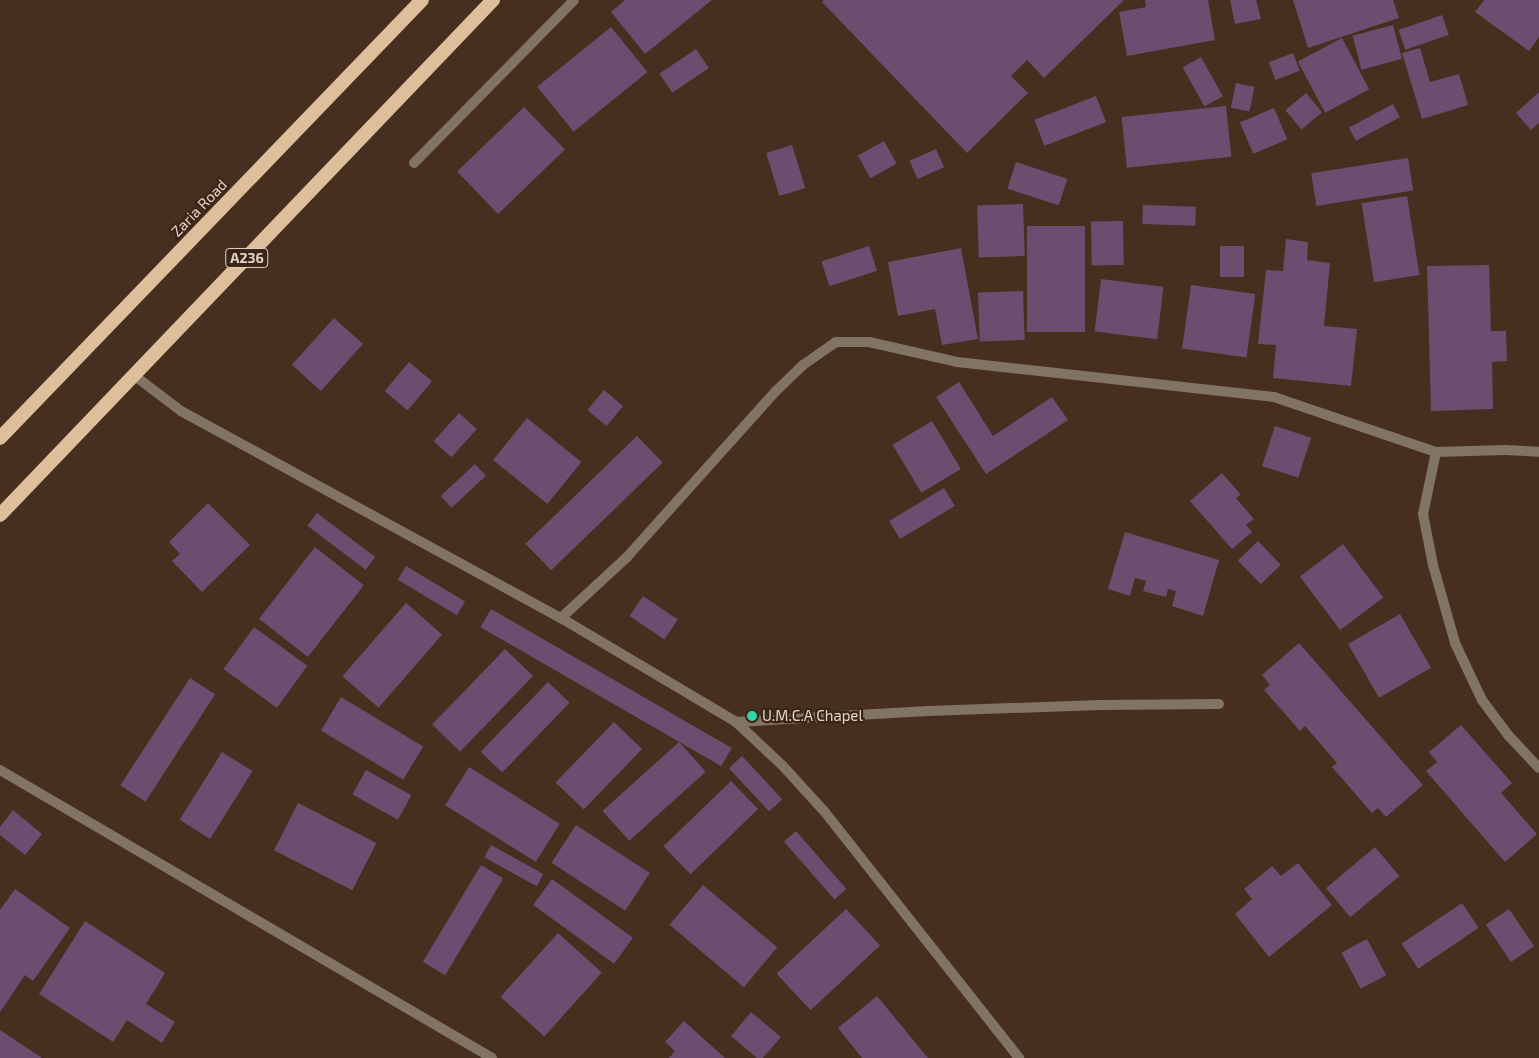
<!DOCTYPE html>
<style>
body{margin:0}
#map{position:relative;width:1539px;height:1058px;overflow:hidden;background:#462f1f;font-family:"Exo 2",sans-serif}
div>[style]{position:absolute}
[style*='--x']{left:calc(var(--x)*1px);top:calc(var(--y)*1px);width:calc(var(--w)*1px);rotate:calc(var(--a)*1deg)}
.building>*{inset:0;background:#6a4d6f;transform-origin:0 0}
.service>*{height:10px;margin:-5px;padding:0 5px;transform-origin:5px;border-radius:5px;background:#827465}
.minor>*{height:10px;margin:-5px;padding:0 5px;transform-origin:5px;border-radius:5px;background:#827465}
.trunk>*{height:14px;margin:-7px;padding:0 7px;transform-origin:7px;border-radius:7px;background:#debf9c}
.dots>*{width:14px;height:14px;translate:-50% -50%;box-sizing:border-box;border:2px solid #3b2515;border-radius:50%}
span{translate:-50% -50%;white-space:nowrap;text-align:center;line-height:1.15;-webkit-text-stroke:4.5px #3b2515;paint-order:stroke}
.shield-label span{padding:1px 4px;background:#3b2515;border:1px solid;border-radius:4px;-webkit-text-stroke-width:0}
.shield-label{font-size:14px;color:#e2d3c9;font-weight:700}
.street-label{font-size:15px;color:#e2d3c9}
.poi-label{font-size:15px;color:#e2d3c9}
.left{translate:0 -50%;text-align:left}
</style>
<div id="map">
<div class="building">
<div style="clip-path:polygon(625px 0,712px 0,645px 54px,611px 12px)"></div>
<div style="clip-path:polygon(824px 0,1124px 0,1044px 78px,1027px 60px,1011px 76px,1028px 93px,967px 153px,822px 2px)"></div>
<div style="clip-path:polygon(1145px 0,1208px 0,1215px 40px,1127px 56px,1119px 12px,1146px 7px)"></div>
<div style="clip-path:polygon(1230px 0,1256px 0,1261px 19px,1235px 24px)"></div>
<div style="clip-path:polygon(1293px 0,1393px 0,1399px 18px,1308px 48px)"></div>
<div style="clip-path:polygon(1484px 0,1539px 0,1539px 37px,1529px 51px,1475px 12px)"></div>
<div style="left:1442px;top:15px;width:21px;height:46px;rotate:71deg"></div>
<div style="left:1393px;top:25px;width:35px;height:42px;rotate:75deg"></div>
<div style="left:611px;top:27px;width:58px;height:95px;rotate:51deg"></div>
<div style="left:1342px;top:38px;width:58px;height:50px;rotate:62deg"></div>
<div style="clip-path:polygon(1420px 48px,1430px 82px,1459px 74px,1468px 105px,1422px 119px,1402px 53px)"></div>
<div style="left:696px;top:49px;width:23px;height:44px;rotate:56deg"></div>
<div style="left:1293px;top:53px;width:19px;height:26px;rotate:69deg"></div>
<div style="left:1201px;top:57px;width:45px;height:21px;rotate:61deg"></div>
<div style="left:1236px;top:83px;width:19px;height:25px;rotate:12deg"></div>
<div style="clip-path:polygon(1539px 92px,1539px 123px,1531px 130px,1516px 113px)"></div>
<div style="left:1306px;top:93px;width:25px;height:27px;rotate:50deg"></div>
<div style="left:1096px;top:96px;width:28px;height:66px;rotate:69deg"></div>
<div style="left:1393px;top:104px;width:15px;height:50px;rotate:62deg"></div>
<div style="left:1226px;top:106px;width:51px;height:105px;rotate:84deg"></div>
<div style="left:524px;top:107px;width:59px;height:93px;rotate:46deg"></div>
<div style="left:1274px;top:108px;width:34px;height:37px;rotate:67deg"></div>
<div style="left:884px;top:141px;width:26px;height:30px;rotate:61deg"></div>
<div style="left:792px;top:145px;width:45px;height:27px;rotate:73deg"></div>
<div style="left:936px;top:149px;width:20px;height:29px;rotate:66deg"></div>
<div style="left:1408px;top:158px;width:33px;height:98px;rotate:81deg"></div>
<div style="left:1016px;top:162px;width:54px;height:28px;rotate:18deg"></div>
<div style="left:1407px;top:196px;width:80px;height:46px;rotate:81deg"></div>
<div style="left:1023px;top:204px;width:52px;height:46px;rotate:88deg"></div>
<div style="left:1143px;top:205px;width:53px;height:19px;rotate:2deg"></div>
<div style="left:1123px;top:221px;width:44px;height:32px;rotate:89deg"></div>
<div style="left:1027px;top:226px;width:58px;height:106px"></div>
<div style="clip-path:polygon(1286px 239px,1308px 242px,1307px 260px,1330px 263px,1324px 326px,1357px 329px,1351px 386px,1273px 378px,1276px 345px,1258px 344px,1266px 270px,1283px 271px)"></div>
<div style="left:869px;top:246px;width:26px;height:50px;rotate:72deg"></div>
<div style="left:1220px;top:246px;width:24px;height:31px"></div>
<div style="clip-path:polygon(961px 248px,978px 339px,942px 345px,935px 309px,898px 316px,888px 262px)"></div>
<div style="clip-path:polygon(1489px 265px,1491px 331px,1506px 331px,1507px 361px,1492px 362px,1493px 409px,1431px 411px,1427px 266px)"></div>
<div style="left:1101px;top:279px;width:63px;height:53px;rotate:7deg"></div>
<div style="left:1191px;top:285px;width:65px;height:64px;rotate:8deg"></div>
<div style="left:1023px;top:291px;width:49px;height:45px;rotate:88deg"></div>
<div style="left:334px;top:318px;width:39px;height:63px;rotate:42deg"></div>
<div style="left:409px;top:362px;width:30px;height:38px;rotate:40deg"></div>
<div style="clip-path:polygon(959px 382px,993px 436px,1052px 397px,1068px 420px,986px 474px,936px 397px)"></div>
<div style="left:604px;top:390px;width:25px;height:26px;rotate:40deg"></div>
<div style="left:459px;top:413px;width:24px;height:38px;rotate:42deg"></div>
<div style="left:527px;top:418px;width:70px;height:54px;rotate:39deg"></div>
<div style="left:932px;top:421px;width:56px;height:46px;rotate:59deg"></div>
<div style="left:1275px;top:426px;width:38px;height:42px;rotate:18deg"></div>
<div style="left:637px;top:436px;width:37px;height:155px;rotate:46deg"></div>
<div style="left:475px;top:464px;width:16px;height:47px;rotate:47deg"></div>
<div style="clip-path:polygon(1222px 473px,1241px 495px,1236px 498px,1254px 519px,1246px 525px,1252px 532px,1232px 549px,1190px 501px)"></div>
<div style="left:944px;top:488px;width:21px;height:64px;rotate:59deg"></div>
<div style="clip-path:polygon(208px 503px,250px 545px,202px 592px,172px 561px,180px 554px,169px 542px)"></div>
<div style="left:317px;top:513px;width:73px;height:16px;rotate:37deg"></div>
<div style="clip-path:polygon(1125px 532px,1219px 560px,1203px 616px,1172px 606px,1176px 591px,1168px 589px,1166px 597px,1143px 591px,1146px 581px,1135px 578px,1130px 596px,1108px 589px)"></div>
<div style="left:1258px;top:541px;width:33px;height:28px;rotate:46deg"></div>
<div style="left:1343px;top:544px;width:67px;height:54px;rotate:53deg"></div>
<div style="left:315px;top:547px;width:62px;height:91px;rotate:38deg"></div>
<div style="left:406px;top:566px;width:69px;height:16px;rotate:31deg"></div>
<div style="left:643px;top:596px;width:42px;height:24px;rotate:34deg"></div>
<div style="left:406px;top:603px;width:48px;height:97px;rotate:41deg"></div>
<div style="left:491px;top:609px;width:278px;height:21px;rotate:30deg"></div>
<div style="left:1400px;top:614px;width:62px;height:60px;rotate:60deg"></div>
<div style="left:254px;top:627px;width:66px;height:52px;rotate:36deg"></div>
<div style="clip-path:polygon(1299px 643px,1423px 785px,1386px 817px,1378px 808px,1372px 813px,1332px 767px,1337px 763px,1305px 726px,1300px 731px,1264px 690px,1270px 685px,1262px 675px)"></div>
<div style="left:505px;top:649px;width:39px;height:105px;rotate:44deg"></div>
<div style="left:190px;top:678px;width:30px;height:128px;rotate:33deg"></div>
<div style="left:548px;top:682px;width:30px;height:97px;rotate:44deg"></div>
<div style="left:341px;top:697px;width:96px;height:39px;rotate:31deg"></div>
<div style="left:614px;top:722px;width:39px;height:84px;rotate:44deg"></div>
<div style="clip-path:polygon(1461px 725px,1512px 783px,1501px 793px,1537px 834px,1505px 862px,1426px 771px,1437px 762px,1429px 752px)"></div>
<div style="left:679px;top:742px;width:40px;height:103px;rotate:48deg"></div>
<div style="left:222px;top:752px;width:36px;height:80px;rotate:32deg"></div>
<div style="left:742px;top:756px;width:59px;height:18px;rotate:47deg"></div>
<div style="left:469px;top:767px;width:107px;height:45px;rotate:32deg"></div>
<div style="left:366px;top:770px;width:52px;height:28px;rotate:29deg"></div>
<div style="left:731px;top:781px;width:39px;height:94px;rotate:46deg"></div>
<div style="left:298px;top:803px;width:88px;height:53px;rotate:27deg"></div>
<div style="clip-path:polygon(13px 810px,42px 834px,25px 855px,0 835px,0 827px)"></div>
<div style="left:576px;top:825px;width:88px;height:45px;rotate:33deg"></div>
<div style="left:796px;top:831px;width:77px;height:16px;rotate:49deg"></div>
<div style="left:491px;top:845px;width:60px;height:14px;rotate:29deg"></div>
<div style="left:1375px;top:847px;width:38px;height:64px;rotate:50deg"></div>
<div style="clip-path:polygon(1298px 863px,1332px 905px,1269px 957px,1235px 914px,1252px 899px,1244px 889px,1272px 866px,1281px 876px)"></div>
<div style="left:481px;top:865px;width:26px;height:113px;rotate:31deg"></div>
<div style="left:552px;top:879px;width:100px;height:32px;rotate:36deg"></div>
<div style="left:703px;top:885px;width:97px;height:52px;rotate:40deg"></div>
<div style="clip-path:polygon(15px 889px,70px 928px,33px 981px,25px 975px,0 1012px,0 910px)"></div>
<div style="left:1462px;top:903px;width:30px;height:73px;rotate:56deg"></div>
<div style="left:846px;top:909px;width:50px;height:95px;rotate:47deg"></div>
<div style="left:1509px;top:909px;width:45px;height:28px;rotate:56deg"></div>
<div style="clip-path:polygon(85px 921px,165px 973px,146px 1004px,175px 1022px,162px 1043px,127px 1020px,113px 1042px,39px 994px)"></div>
<div style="left:558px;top:933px;width:59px;height:86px;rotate:42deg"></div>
<div style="left:1367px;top:939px;width:41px;height:29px;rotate:62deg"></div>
<div style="clip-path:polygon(877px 996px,928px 1058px,862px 1058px,838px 1028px)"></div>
<div style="clip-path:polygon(751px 1012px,781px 1037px,763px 1058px,757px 1058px,731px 1036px)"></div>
<div style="clip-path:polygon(684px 1021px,725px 1058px,669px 1058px,675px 1051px,665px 1042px)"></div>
<div style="clip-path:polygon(0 1030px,42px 1058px,0 1058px)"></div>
</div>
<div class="service">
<div style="--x:414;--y:163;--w:228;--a:-45.5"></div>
</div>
<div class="minor">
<div style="--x:135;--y:376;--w:58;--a:37.3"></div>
<div style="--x:181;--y:411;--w:433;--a:28.6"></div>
<div style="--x:561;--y:618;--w:204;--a:30.7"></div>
<div style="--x:736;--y:722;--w:63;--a:43.1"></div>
<div style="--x:782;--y:765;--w:62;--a:47.6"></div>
<div style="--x:824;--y:811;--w:315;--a:51.7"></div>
<div style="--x:1436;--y:452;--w:63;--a:101.8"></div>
<div style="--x:1423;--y:514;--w:52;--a:78.9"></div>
<div style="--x:1433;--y:565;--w:81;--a:74.2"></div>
<div style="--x:1455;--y:643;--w:63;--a:64.7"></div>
<div style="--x:1482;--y:700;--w:44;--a:53.4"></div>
<div style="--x:1508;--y:735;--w:45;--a:46.8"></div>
<div style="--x:561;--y:618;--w:90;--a:-42.7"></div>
<div style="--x:627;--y:557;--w:223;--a:-48.1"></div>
<div style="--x:776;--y:391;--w:37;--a:-44"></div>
<div style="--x:803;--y:365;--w:40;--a:-34.9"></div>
<div style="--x:836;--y:342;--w:33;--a:0"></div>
<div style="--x:869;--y:342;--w:90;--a:12.8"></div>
<div style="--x:957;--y:362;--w:319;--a:6.3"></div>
<div style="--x:1274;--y:397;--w:171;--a:18.8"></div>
<div style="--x:1436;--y:452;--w:69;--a:-1.7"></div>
<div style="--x:1505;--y:450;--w:34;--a:3"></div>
<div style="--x:736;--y:722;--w:192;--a:-3.3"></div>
<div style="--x:928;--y:711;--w:172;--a:-2"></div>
<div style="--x:1100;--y:705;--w:119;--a:-0.5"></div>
<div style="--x:0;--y:770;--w:570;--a:30.34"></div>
</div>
<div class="trunk">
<div style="--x:0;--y:438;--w:608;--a:-46.07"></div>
<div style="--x:0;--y:515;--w:713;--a:-46.25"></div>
</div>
<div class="dots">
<div style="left:752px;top:716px;background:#32d4a9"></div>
</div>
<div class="shield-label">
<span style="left:247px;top:258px">A236</span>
</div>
<div class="street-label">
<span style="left:199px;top:208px;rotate:-46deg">Zaria Road</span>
</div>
<div class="poi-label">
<span class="left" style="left:762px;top:716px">U.M.C.A Chapel</span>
</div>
</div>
